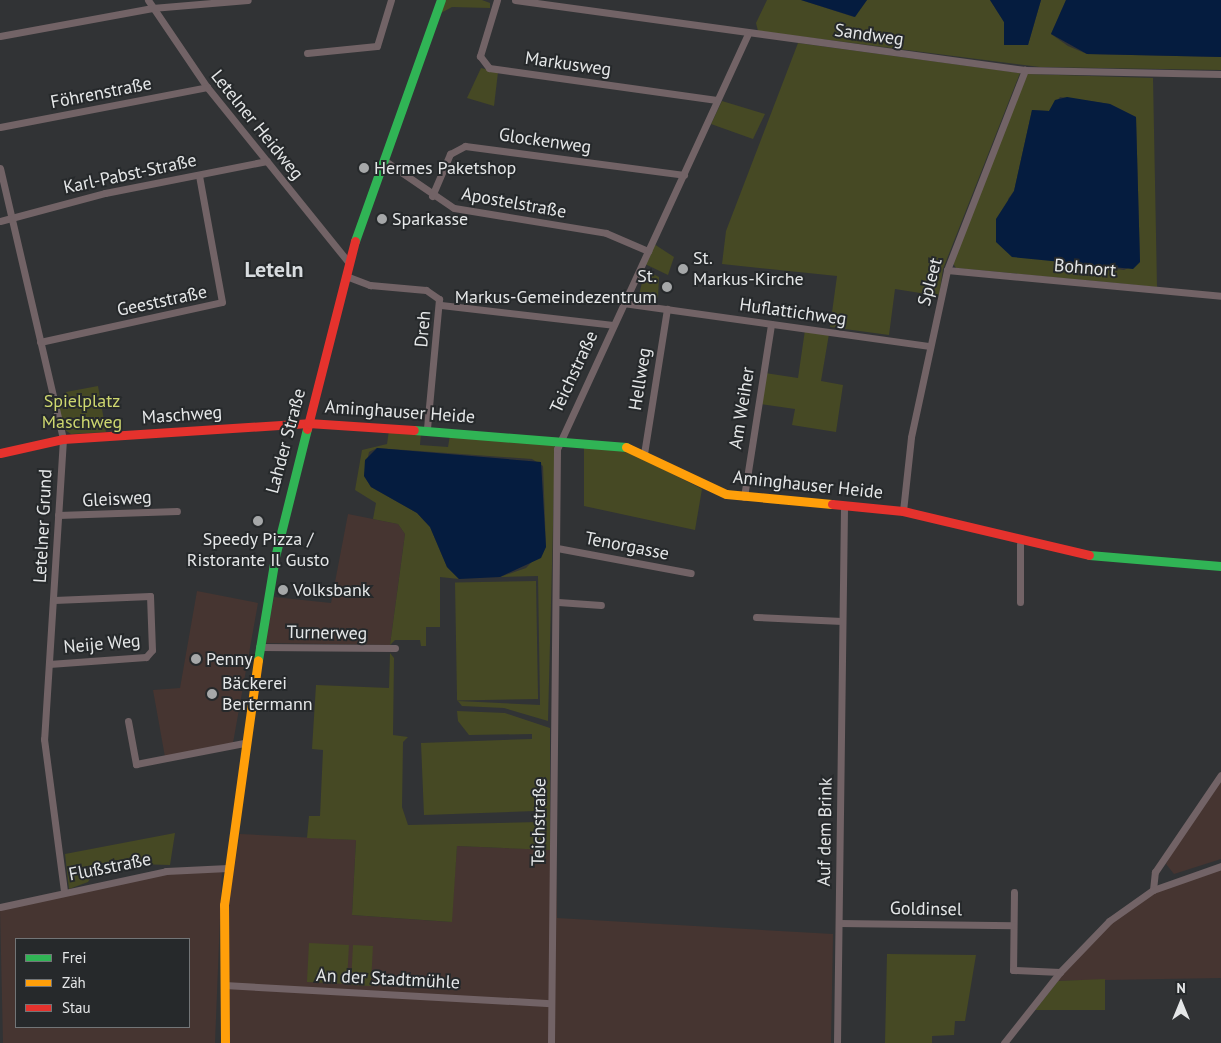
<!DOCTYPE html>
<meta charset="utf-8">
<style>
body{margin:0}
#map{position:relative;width:1221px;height:1043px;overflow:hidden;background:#313335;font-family:"PT Sans",sans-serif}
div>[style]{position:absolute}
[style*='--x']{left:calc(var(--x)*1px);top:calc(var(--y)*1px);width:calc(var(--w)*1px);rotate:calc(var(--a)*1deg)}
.commercial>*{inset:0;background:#463531}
.green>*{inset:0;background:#464924;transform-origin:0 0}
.water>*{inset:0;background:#051c3f}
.street>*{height:7px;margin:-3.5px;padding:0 3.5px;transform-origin:3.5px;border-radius:3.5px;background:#726366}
.fast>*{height:9px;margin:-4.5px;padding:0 4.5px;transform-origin:4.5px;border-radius:4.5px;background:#30b455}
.slow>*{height:9px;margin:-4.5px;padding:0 4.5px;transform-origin:4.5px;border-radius:4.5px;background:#ff9f0a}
.jam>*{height:9px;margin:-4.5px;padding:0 4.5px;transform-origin:4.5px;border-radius:4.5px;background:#e5322d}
.dots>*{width:14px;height:14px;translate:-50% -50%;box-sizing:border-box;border:2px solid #26292b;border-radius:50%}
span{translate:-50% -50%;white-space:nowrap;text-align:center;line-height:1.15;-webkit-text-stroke:4px #26292b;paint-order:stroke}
.street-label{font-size:18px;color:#e5e7e8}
.poi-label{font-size:18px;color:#e5e7e8}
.left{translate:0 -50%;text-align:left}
.right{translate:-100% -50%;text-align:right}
.park-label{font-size:18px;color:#ced76f}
.district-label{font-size:22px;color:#d8dcdf;font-weight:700}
.legend{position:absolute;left:15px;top:938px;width:175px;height:90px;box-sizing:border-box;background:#26292b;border:1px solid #727577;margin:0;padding:6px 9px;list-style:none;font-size:15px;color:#e5e7e8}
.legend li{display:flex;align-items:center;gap:10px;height:25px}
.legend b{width:25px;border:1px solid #727577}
.north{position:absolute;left:1156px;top:978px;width:50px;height:50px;-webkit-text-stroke:4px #26292b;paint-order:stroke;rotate:0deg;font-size:14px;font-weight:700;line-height:20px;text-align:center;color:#e5e7e8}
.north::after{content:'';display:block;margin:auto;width:18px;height:22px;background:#e5e7e8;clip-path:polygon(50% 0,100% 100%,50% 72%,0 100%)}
</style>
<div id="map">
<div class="commercial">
<div style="clip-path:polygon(348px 514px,398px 524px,405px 534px,390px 645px,265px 643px,274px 597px,331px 603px)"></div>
<div style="clip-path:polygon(197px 591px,258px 603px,233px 743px,165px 757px,153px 690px,180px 688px)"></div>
<div style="clip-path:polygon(1221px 781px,1221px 859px,1174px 874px,1166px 864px,1171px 854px)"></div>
<div style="clip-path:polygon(240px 834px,356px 840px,352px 915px,451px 922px,457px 846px,556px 850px,557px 918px,833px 934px,831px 1043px,230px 1043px,227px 911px)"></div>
<div style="clip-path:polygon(evenodd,222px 868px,215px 1043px,3px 1043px,0 909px,154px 875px,222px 868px,16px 939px,189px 939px,189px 1027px,16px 1027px,16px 939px)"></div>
<div style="clip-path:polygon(1221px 868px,1221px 978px,1049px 981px,1137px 899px)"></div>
</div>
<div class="green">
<div style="clip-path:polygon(445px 0,482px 0,490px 3px,490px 8px,452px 7px,441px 13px)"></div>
<div style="clip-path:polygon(767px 0,801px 0,854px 17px,867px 0,990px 0,1004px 22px,1005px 45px,1028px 45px,1041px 0,1066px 0,1051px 34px,1068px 46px,1087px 54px,1221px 57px,1221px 70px,1040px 67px,758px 31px,756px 23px)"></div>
<div style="clip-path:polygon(798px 43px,1020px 73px,943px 269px,939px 296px,895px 289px,889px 335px,830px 327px,837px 276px,722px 264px,726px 231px)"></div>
<div style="clip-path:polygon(481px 68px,498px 72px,494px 106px,467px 98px)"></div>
<div style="clip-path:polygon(evenodd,1026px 74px,1153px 78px,1157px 287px,956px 268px,952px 262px,1026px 74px,1060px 97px,1110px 104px,1136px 117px,1140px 262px,1124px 270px,1031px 257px,1008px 199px,1014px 191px,1032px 110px,1049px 111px,1060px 97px)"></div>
<div style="clip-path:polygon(722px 101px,765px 114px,753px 139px,711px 124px)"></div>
<div style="clip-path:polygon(654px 244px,674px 257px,668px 275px,645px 264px)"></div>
<div style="clip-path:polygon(645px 270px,659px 277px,658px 298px,639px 295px)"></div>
<div style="clip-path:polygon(805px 330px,829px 334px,821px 381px,843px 385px,836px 432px,792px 425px,795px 409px,760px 404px,765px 373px,798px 378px)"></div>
<div style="clip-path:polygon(98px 386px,106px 432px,71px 434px,65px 430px,57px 401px,67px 398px,66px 392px)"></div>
<div style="clip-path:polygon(389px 430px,421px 432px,420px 445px,448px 447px,450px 435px,551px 442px,555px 447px,548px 721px,504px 708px,462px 706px,458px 701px,540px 705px,538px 576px,500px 577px,526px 568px,546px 547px,543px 466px,532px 459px,377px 448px,369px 452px,364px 476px,371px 487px,417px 513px,430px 527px,447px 567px,459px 579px,440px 577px,440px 627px,426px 627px,426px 646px,421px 646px,420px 640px,395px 640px,390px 645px,405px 534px,398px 524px,373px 519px,376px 503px,355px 490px,362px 450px,387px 444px)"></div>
<div style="clip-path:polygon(584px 443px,625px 450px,702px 489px,695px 530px,584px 506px)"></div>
<div style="left:536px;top:581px;width:118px;height:81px;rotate:89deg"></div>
<div style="clip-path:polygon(390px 653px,394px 658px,393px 735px,408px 737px,403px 742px,402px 807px,408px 825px,539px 822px,535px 811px,424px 815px,421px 743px,532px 739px,532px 734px,469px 735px,458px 721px,457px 711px,505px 713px,550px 728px,550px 850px,457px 846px,452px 922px,352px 915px,356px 840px,307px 838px,309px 816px,320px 816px,323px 750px,312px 749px,316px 685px,389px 688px)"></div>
<div style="clip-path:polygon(175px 833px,170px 865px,100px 863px,88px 882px,69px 889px,65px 854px)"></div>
<div style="left:309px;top:943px;width:40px;height:39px;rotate:3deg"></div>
<div style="left:353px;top:945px;width:20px;height:40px;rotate:3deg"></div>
<div style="clip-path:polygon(887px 954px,976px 955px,965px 1021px,955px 1021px,954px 1035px,932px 1036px,932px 1043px,885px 1043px)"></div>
<div style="clip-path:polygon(1105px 979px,1105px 1010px,1035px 1010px,1058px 981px)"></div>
</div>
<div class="water">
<div style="clip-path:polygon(801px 0,867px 0,855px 17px)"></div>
<div style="clip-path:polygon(990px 0,1041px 0,1028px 45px,1004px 45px,1004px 22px)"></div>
<div style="clip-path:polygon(1066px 0,1221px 0,1221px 57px,1087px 54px,1051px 34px)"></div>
<div style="clip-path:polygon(1067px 97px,1110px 104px,1136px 117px,1140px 262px,1133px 269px,1012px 257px,996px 242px,996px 219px,1014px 191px,1032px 110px,1049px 111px,1055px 100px)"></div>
<div style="clip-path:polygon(377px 448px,541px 462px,546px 547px,541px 558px,500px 577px,459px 579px,447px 567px,430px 527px,417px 513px,371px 487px,364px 476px,365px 460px)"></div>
</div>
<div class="street">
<div style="--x:148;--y:0;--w:105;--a:55.9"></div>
<div style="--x:207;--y:87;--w:226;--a:51.1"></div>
<div style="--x:497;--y:0;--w:59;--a:106.9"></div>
<div style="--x:480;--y:56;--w:15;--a:53"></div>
<div style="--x:489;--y:68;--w:230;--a:8"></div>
<div style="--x:515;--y:0;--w:515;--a:7.82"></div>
<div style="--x:1025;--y:70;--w:196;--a:1.2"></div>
<div style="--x:0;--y:36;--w:155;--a:-10.4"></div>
<div style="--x:152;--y:8;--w:96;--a:-4.8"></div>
<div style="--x:307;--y:53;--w:70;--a:-5.7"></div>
<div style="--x:377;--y:46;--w:48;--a:-73.1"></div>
<div style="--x:0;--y:127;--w:211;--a:-10.9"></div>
<div style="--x:385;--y:161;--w:83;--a:34.3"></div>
<div style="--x:454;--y:208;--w:154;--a:9.3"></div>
<div style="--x:606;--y:233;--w:46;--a:23.2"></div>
<div style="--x:0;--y:168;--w:278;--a:76.9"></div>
<div style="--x:63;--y:439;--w:301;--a:93.6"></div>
<div style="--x:44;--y:739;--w:153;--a:82.5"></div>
<div style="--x:432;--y:196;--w:46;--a:-66.8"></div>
<div style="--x:450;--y:154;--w:17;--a:-28"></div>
<div style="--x:465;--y:146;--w:221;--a:7.5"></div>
<div style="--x:0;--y:221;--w:109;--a:-14.9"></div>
<div style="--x:105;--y:193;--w:165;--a:-11.2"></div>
<div style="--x:947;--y:270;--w:275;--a:5.4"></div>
<div style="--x:346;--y:276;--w:26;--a:21"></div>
<div style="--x:370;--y:285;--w:56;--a:5.1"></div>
<div style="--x:426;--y:290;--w:16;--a:35"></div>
<div style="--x:439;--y:299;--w:131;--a:95.3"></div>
<div style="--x:623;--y:303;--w:310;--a:8"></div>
<div style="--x:441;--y:305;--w:173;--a:6.6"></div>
<div style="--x:40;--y:342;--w:186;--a:-12.4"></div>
<div style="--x:222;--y:302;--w:129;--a:-100.3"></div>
<div style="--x:644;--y:454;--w:147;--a:-81"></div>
<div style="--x:744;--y:497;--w:175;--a:-81.1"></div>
<div style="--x:903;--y:511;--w:74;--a:-83.8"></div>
<div style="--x:911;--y:437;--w:171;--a:-77.8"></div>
<div style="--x:947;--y:270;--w:215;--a:-68.7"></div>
<div style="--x:58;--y:515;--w:119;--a:-1.9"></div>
<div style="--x:557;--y:548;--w:136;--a:10.6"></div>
<div style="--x:558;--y:602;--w:43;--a:4"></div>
<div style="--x:1020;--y:602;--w:58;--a:-90"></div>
<div style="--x:756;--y:617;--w:86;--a:2.7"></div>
<div style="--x:259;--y:647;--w:136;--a:0.4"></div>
<div style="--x:49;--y:664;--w:97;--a:-4.1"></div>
<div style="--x:146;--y:657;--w:9;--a:-49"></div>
<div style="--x:152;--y:650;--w:54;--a:-92.1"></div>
<div style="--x:150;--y:596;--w:96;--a:177.6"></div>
<div style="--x:128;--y:721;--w:44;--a:79.5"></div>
<div style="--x:136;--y:764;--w:110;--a:-11"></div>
<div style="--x:1153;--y:890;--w:18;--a:-84"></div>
<div style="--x:1155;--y:872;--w:117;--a:-55.8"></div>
<div style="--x:1014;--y:892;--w:78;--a:90.7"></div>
<div style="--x:1013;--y:970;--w:47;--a:2.4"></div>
<div style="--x:0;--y:907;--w:170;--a:-12.2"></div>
<div style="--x:166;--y:871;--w:62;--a:-2.8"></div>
<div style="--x:839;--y:923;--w:174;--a:0.7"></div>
<div style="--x:224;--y:985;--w:327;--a:3.2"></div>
<div style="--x:551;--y:1043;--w:594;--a:-89.42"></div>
<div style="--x:557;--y:449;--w:458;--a:-65.3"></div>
<div style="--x:837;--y:1043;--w:536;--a:-89.25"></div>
<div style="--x:1004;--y:1043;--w:90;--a:-51.7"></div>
<div style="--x:1060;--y:972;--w:71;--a:-46.1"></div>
<div style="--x:1109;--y:921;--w:54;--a:-35.2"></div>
<div style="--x:1153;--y:890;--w:72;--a:-19.4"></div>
</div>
<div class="fast">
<div style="--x:355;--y:241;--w:256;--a:-70.4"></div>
<div style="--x:414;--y:430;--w:213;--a:4.6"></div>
<div style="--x:1089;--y:555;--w:132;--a:4.8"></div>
<div style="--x:258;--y:660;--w:104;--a:-80.6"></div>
<div style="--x:275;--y:557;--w:132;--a:-76"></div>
</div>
<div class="slow">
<div style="--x:626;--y:447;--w:110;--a:25.2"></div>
<div style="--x:726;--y:494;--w:106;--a:5.4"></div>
<div style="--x:225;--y:1043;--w:138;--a:-90.4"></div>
<div style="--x:224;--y:905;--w:247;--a:-82.1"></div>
</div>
<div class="jam">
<div style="--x:307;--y:429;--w:194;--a:-75.7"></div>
<div style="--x:0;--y:453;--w:65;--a:-12.5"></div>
<div style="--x:63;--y:439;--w:246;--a:-3.7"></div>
<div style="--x:308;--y:423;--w:106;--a:3.8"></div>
<div style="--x:832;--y:504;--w:71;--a:5.6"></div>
<div style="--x:903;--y:511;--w:191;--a:13.3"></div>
</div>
<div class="dots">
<div style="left:364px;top:168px;background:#a6a8a9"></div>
<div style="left:382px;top:219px;background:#a6a8a9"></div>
<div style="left:683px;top:269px;background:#a6a8a9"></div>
<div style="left:667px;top:287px;background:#a6a8a9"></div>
<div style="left:258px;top:521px;background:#a6a8a9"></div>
<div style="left:283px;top:590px;background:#a6a8a9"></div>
<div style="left:196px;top:659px;background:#a6a8a9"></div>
<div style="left:212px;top:694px;background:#a6a8a9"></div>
</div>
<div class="street-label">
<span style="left:869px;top:35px;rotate:8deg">Sandweg</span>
<span style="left:568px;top:64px;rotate:8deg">Markusweg</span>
<span style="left:101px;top:93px;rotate:-11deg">Föhrenstraße</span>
<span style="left:257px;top:125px;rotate:51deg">Letelner Heidweg</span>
<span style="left:545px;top:141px;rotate:8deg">Glockenweg</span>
<span style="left:130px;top:174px;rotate:-12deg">Karl-Pabst-Straße</span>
<span style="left:514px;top:203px;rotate:10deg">Apostelstraße</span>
<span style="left:1085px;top:268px;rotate:5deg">Bohnort</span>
<span style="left:930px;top:282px;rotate:-75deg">Spleet</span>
<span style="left:162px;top:301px;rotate:-12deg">Geeststraße</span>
<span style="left:793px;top:312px;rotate:8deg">Huflattichweg</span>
<span style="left:423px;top:329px;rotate:-85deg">Dreh</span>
<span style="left:574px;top:372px;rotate:-65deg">Teichstraße</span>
<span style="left:640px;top:379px;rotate:-81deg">Hellweg</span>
<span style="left:742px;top:408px;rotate:-81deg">Am Weiher</span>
<span style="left:400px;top:412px;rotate:4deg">Aminghauser Heide</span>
<span style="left:182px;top:415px;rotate:-4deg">Maschweg</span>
<span style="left:286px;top:441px;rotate:-75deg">Lahder Straße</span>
<span style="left:808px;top:485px;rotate:6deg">Aminghauser Heide</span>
<span style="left:117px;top:499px;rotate:-3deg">Gleisweg</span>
<span style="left:43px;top:526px;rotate:-87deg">Letelner Grund</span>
<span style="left:627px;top:546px;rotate:11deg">Tenorgasse</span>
<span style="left:327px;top:633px;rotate:1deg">Turnerweg</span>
<span style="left:102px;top:644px;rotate:-5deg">Neije Weg</span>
<span style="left:539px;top:822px;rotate:-89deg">Teichstraße</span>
<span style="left:825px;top:832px;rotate:-89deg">Auf dem Brink</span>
<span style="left:110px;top:867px;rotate:-11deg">Flußstraße</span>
<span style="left:926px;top:909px;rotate:1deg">Goldinsel</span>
<span style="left:388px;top:979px;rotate:3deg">An der Stadtmühle</span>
</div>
<div class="poi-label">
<span class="left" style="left:374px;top:168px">Hermes Paketshop</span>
<span class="left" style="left:392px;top:219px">Sparkasse</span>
<span class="left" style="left:693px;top:269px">St.<br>Markus-Kirche</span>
<span class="right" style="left:657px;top:287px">St.<br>Markus-Gemeindezentrum</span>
<span style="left:258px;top:550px">Speedy Pizza /<br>Ristorante Il Gusto</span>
<span class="left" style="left:293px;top:590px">Volksbank</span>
<span class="left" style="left:206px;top:659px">Penny</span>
<span class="left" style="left:222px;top:694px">Bäckerei<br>Bertermann</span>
</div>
<div class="park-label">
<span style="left:82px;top:412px">Spielplatz<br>Maschweg</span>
</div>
<div class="district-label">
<span style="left:274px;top:270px">Leteln</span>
</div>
<ul class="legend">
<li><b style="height:6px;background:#30b455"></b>Frei</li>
<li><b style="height:6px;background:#ff9f0a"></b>Zäh</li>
<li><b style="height:6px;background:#e5322d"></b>Stau</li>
</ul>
<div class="north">N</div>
</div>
